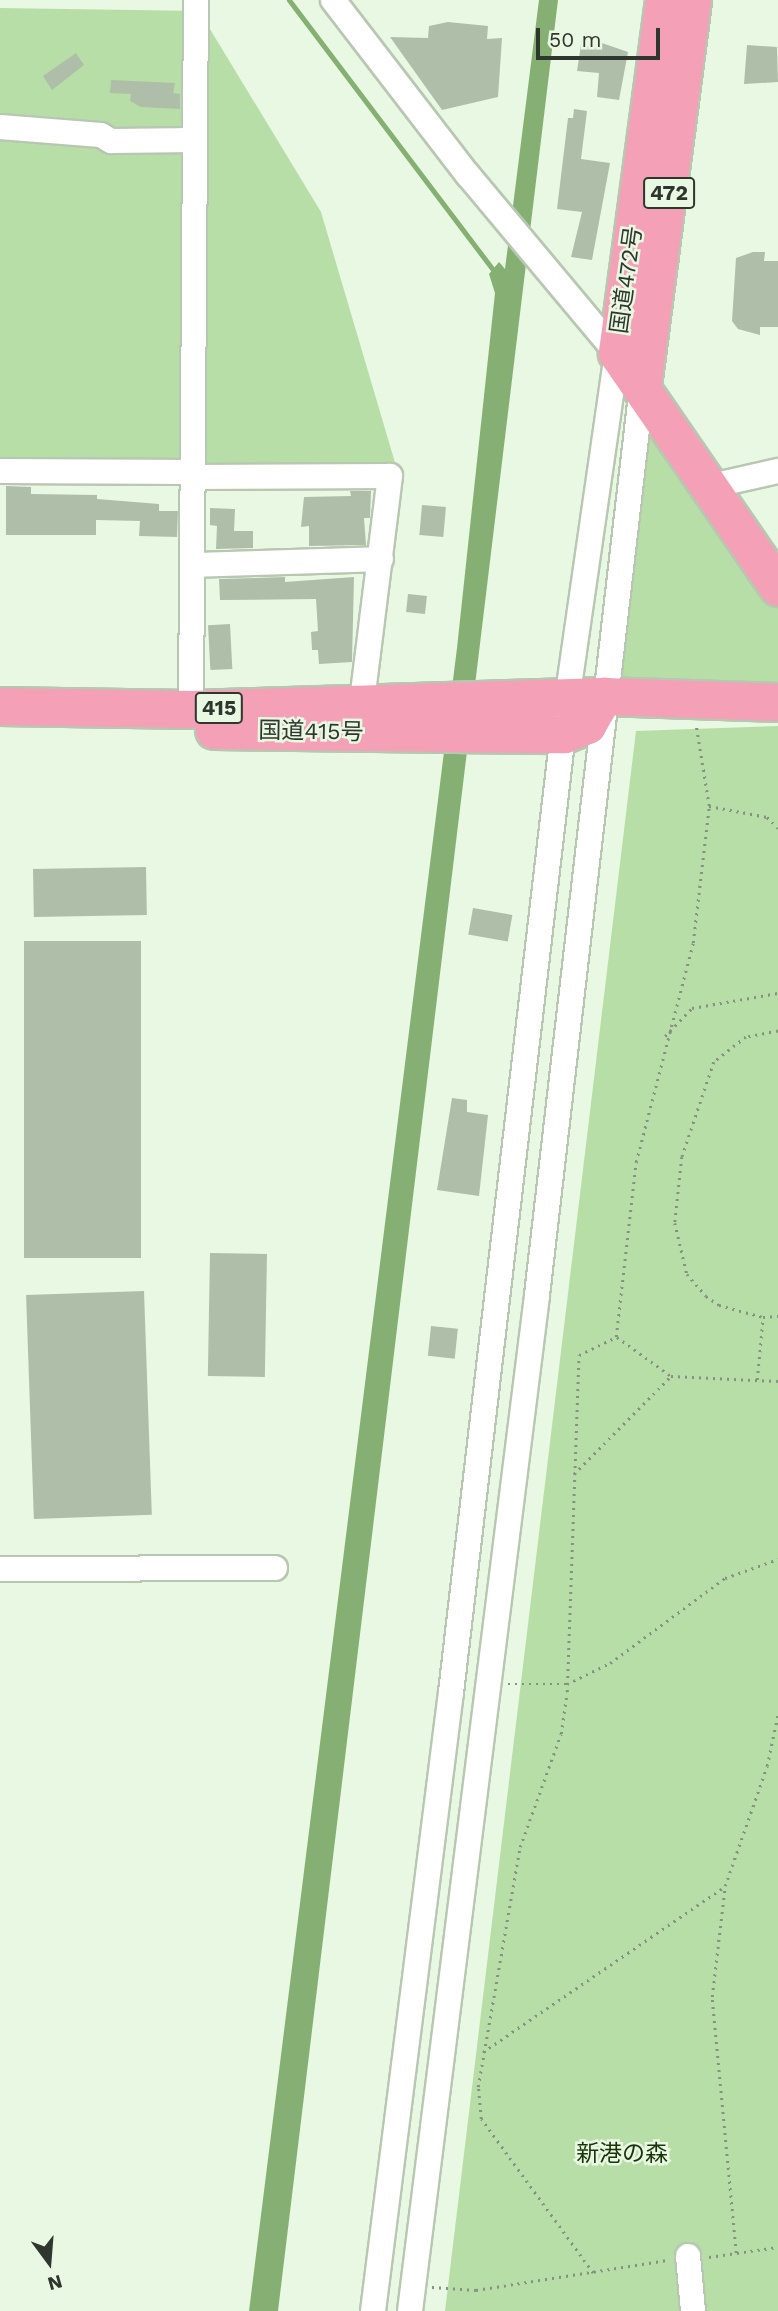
<!DOCTYPE html>
<meta charset="utf-8">
<style>
body{margin:0}
#map{position:relative;width:778px;height:2311px;overflow:hidden;background:#e8f8e2;font-family:"Work Sans","Noto Sans JP",sans-serif}
div>[style]{position:absolute}
[style*='--x']{left:calc(var(--x)*1px);top:calc(var(--y)*1px);width:calc(var(--w)*1px);rotate:calc(var(--a)*1deg)}
.green>*{inset:0;background:#b7dea7}
.water>*{inset:0;background:#86b073}
.stream>*{height:5px;margin:-2.5px;padding:0 2.5px;transform-origin:2.5px;border-radius:2.5px;background:#86b073}
.building>*{inset:0;background:#afbea8;transform-origin:0 0}
.path>*{height:2.5px;margin-top:-1.25px;transform-origin:0;background:repeating-linear-gradient(90deg,#869182 0 2px,transparent 0 7px)}
.roads{filter:drop-shadow(2px 0 #b8c7b1) drop-shadow(-2px 0 #b8c7b1) drop-shadow(0 2px #b8c7b1) drop-shadow(0 -2px #b8c7b1)}
.minor>*{height:24px;margin:-12px;padding:0 12px;transform-origin:12px;border-radius:12px;background:#fff}
.highway>*{height:37px;margin:-18.5px;padding:0 18.5px;transform-origin:18.5px;border-radius:18.5px;background:#f4a0b7}
span{translate:-50% -50%;white-space:nowrap;text-align:center;line-height:1.15;-webkit-text-stroke:5px #e8f8e2;paint-order:stroke}
.shield-label span{padding:2px 5px;background:#e8f8e2;border:2px solid;border-radius:5px;-webkit-text-stroke-width:0}
.shield-label{font-size:21px;color:#2f362d;font-weight:700}
.street-label{font-size:23px;color:#2f362d}
.park-label{font-size:23px;color:#183408}
.north{position:absolute;left:14px;top:2227px;width:70px;height:70px;-webkit-text-stroke:5px #e8f8e2;paint-order:stroke;rotate:164deg;font-size:19px;font-weight:700;line-height:28px;text-align:center;color:#2f362d}
.north::after{content:'';display:block;margin:auto;width:24px;height:32px;background:#2f362d;clip-path:polygon(50% 0,100% 100%,50% 72%,0 100%)}
.scale{position:absolute;left:536px;top:28px;width:124px;height:32px;box-sizing:border-box;border:4px solid #2f362d;border-top:0;padding-left:9px;font-size:21px;line-height:24px;white-space:nowrap;color:#2f362d;-webkit-text-stroke:5px #e8f8e2;paint-order:stroke}
</style>
<div id="map">
<div class="green">
<div style="clip-path:polygon(0 8px,199px 11px,321px 212px,396px 466px,0 464px)"></div>
<div style="clip-path:polygon(647px 397px,778px 603px,778px 688px,612px 691px)"></div>
<div style="clip-path:polygon(778px 726px,778px 2311px,445px 2311px,636px 731px)"></div>
</div>
<div class="water">
<div style="clip-path:polygon(539px 0,558px 0,278px 2311px,249px 2311px,457px 648px,495px 293px,489px 274px,499px 262px,505px 269px)"></div>
</div>
<div class="stream">
<div style="--x:289;--y:0;--w:343;--a:52.9"></div>
</div>
<div class="building">
<div style="clip-path:polygon(448px 22px,488px 26px,487px 39px,502px 38px,498px 97px,442px 110px,390px 37px,428px 38px,429px 26px)"></div>
<div style="clip-path:polygon(599px 42px,628px 52px,619px 100px,597px 97px,599px 73px,577px 71px,581px 45px,598px 48px)"></div>
<div style="clip-path:polygon(747px 45px,777px 47px,778px 82px,744px 84px)"></div>
<div style="clip-path:polygon(76px 53px,84px 65px,52px 90px,43px 76px)"></div>
<div style="clip-path:polygon(111px 80px,175px 83px,173px 93px,180px 94px,180px 109px,141px 107px,130px 101px,131px 94px,110px 93px)"></div>
<div style="clip-path:polygon(574px 109px,587px 111px,581px 159px,610px 163px,592px 260px,571px 257px,582px 212px,557px 209px,568px 118px,573px 118px)"></div>
<div style="clip-path:polygon(753px 252px,765px 252px,764px 261px,778px 261px,778px 327px,760px 327px,760px 335px,738px 329px,732px 321px,736px 258px)"></div>
<div style="clip-path:polygon(6px 486px,31px 487px,31px 494px,97px 495px,97px 499px,159px 504px,159px 511px,178px 511px,177px 537px,139px 536px,140px 521px,96px 520px,96px 535px,6px 535px)"></div>
<div style="clip-path:polygon(350px 491px,371px 491px,370px 518px,364px 518px,366px 545px,309px 546px,309px 526px,301px 527px,304px 497px,351px 496px)"></div>
<div style="left:422px;top:505px;width:24px;height:30px;rotate:5deg"></div>
<div style="clip-path:polygon(210px 508px,235px 509px,234px 531px,253px 531px,253px 548px,216px 549px,217px 526px,210px 525px)"></div>
<div style="clip-path:polygon(285px 577px,285px 582px,354px 577px,352px 662px,319px 664px,318px 650px,312px 650px,311px 632px,318px 631px,316px 599px,220px 600px,219px 579px)"></div>
<div style="left:408px;top:594px;width:19px;height:18px;rotate:6deg"></div>
<div style="left:230px;top:624px;width:45px;height:22px;rotate:87deg"></div>
<div style="left:146px;top:867px;width:48px;height:113px;rotate:89deg"></div>
<div style="left:473px;top:908px;width:40px;height:27px;rotate:10deg"></div>
<div style="left:141px;top:941px;width:317px;height:117px;rotate:90deg"></div>
<div style="clip-path:polygon(452px 1098px,467px 1100px,467px 1112px,488px 1115px,479px 1196px,437px 1190px)"></div>
<div style="left:210px;top:1253px;width:57px;height:123px;rotate:1deg"></div>
<div style="left:144px;top:1291px;width:224px;height:118px;rotate:88deg"></div>
<div style="left:431px;top:1326px;width:27px;height:30px;rotate:6deg"></div>
</div>
<div class="path">
<div style="--x:709;--y:806;--w:59;--a:10.7"></div>
<div style="--x:767;--y:817;--w:16;--a:45"></div>
<div style="--x:778;--y:1031;--w:33;--a:169"></div>
<div style="--x:746;--y:1037;--w:41;--a:142"></div>
<div style="--x:714;--y:1062;--w:100;--a:108.6"></div>
<div style="--x:682;--y:1157;--w:66;--a:96.1"></div>
<div style="--x:675;--y:1223;--w:52;--a:76.8"></div>
<div style="--x:687;--y:1274;--w:29;--a:49"></div>
<div style="--x:706;--y:1296;--w:16;--a:35"></div>
<div style="--x:719;--y:1305;--w:46;--a:15.3"></div>
<div style="--x:763;--y:1317;--w:15;--a:-4"></div>
<div style="--x:665;--y:1036;--w:39;--a:-46"></div>
<div style="--x:692;--y:1008;--w:87;--a:-9.9"></div>
<div style="--x:617;--y:1337;--w:67;--a:35.8"></div>
<div style="--x:757;--y:1380;--w:63;--a:-84.6"></div>
<div style="--x:574;--y:1474;--w:138;--a:-45.3"></div>
<div style="--x:671;--y:1376;--w:107;--a:2.7"></div>
<div style="--x:508;--y:1684;--w:59;--a:0"></div>
<div style="--x:567;--y:1684;--w:48;--a:-26"></div>
<div style="--x:610;--y:1663;--w:143;--a:-36.5"></div>
<div style="--x:725;--y:1578;--w:56;--a:-19.7"></div>
<div style="--x:483;--y:2052;--w:293;--a:-34.4"></div>
<div style="--x:736;--y:2253;--w:257;--a:-95.4"></div>
<div style="--x:712;--y:1997;--w:112;--a:-83.3"></div>
<div style="--x:725;--y:1886;--w:127;--a:-70.7"></div>
<div style="--x:767;--y:1766;--w:53;--a:-78.1"></div>
<div style="--x:709;--y:2257;--w:70;--a:-8.2"></div>
<div style="--x:593;--y:2273;--w:190;--a:-126"></div>
<div style="--x:481;--y:2119;--w:32;--a:-95"></div>
<div style="--x:478;--y:2087;--w:244;--a:-80.1"></div>
<div style="--x:520;--y:1847;--w:120;--a:-70.1"></div>
<div style="--x:561;--y:1734;--w:42;--a:-81.9"></div>
<div style="--x:567;--y:1692;--w:337;--a:-88"></div>
<div style="--x:579;--y:1355;--w:41;--a:-25.9"></div>
<div style="--x:616;--y:1337;--w:176;--a:-83.5"></div>
<div style="--x:636;--y:1162;--w:226;--a:-75.4"></div>
<div style="--x:693;--y:943;--w:138;--a:-83.3"></div>
<div style="--x:709;--y:806;--w:81;--a:-99.2"></div>
<div style="--x:432;--y:2287;--w:44;--a:3.9"></div>
<div style="--x:476;--y:2290;--w:194;--a:-8.9"></div>
</div>
<div class="roads">
<div class="minor">
<div style="--x:333;--y:0;--w:221;--a:52.4"></div>
<div style="--x:468;--y:175;--w:232;--a:50.1"></div>
<div style="--x:617;--y:353;--w:350;--a:98.2"></div>
<div style="--x:567;--y:699;--w:1000;--a:96.66"></div>
<div style="--x:451;--y:1692;--w:624;--a:97.18"></div>
<div style="--x:0;--y:127;--w:101;--a:4.5"></div>
<div style="--x:101;--y:135;--w:12;--a:31"></div>
<div style="--x:111;--y:141;--w:84;--a:-0.7"></div>
<div style="--x:0;--y:471;--w:193;--a:0.3"></div>
<div style="--x:192;--y:477;--w:198;--a:-0.3"></div>
<div style="--x:390;--y:476;--w:226;--a:97.1"></div>
<div style="--x:707;--y:487;--w:73;--a:-12.7"></div>
<div style="--x:193;--y:565;--w:188;--a:-1.8"></div>
<div style="--x:191;--y:709;--w:709;--a:-89.6"></div>
<div style="--x:0;--y:1569;--w:275;--a:-0.2"></div>
<div style="--x:688;--y:2256;--w:55;--a:84.8"></div>
<div style="--x:410;--y:2311;--w:1024;--a:-82.87"></div>
<div style="--x:537;--y:1295;--w:915;--a:-83.41"></div>
</div>
<div class="highway">
<div style="--x:664;--y:0;--w:356;--a:97.6"></div>
<div style="--x:617;--y:353;--w:284;--a:55.5"></div>
<div style="--x:642;--y:386;--w:389;--a:-82.6"></div>
<div style="--x:0;--y:706;--w:191;--a:0.9"></div>
<div style="--x:191;--y:709;--w:413;--a:-1.8"></div>
<div style="--x:604;--y:696;--w:174;--a:2"></div>
<div style="--x:214;--y:730;--w:350;--a:0.7"></div>
<div style="--x:564;--y:734;--w:25;--a:-21"></div>
<div style="--x:587;--y:725;--w:34;--a:-60"></div>
</div>
</div>
<div class="shield-label">
<span style="left:669px;top:193px">472</span>
<span style="left:219px;top:708px">415</span>
</div>
<div class="street-label">
<span style="left:627px;top:280px;rotate:-82deg">国道472号</span>
<span style="left:311px;top:732px;rotate:1deg">国道415号</span>
</div>
<div class="park-label">
<span style="left:622px;top:2154px">新港の森</span>
</div>
<div class="north">N</div>
<div class="scale">50 m</div>
</div>
